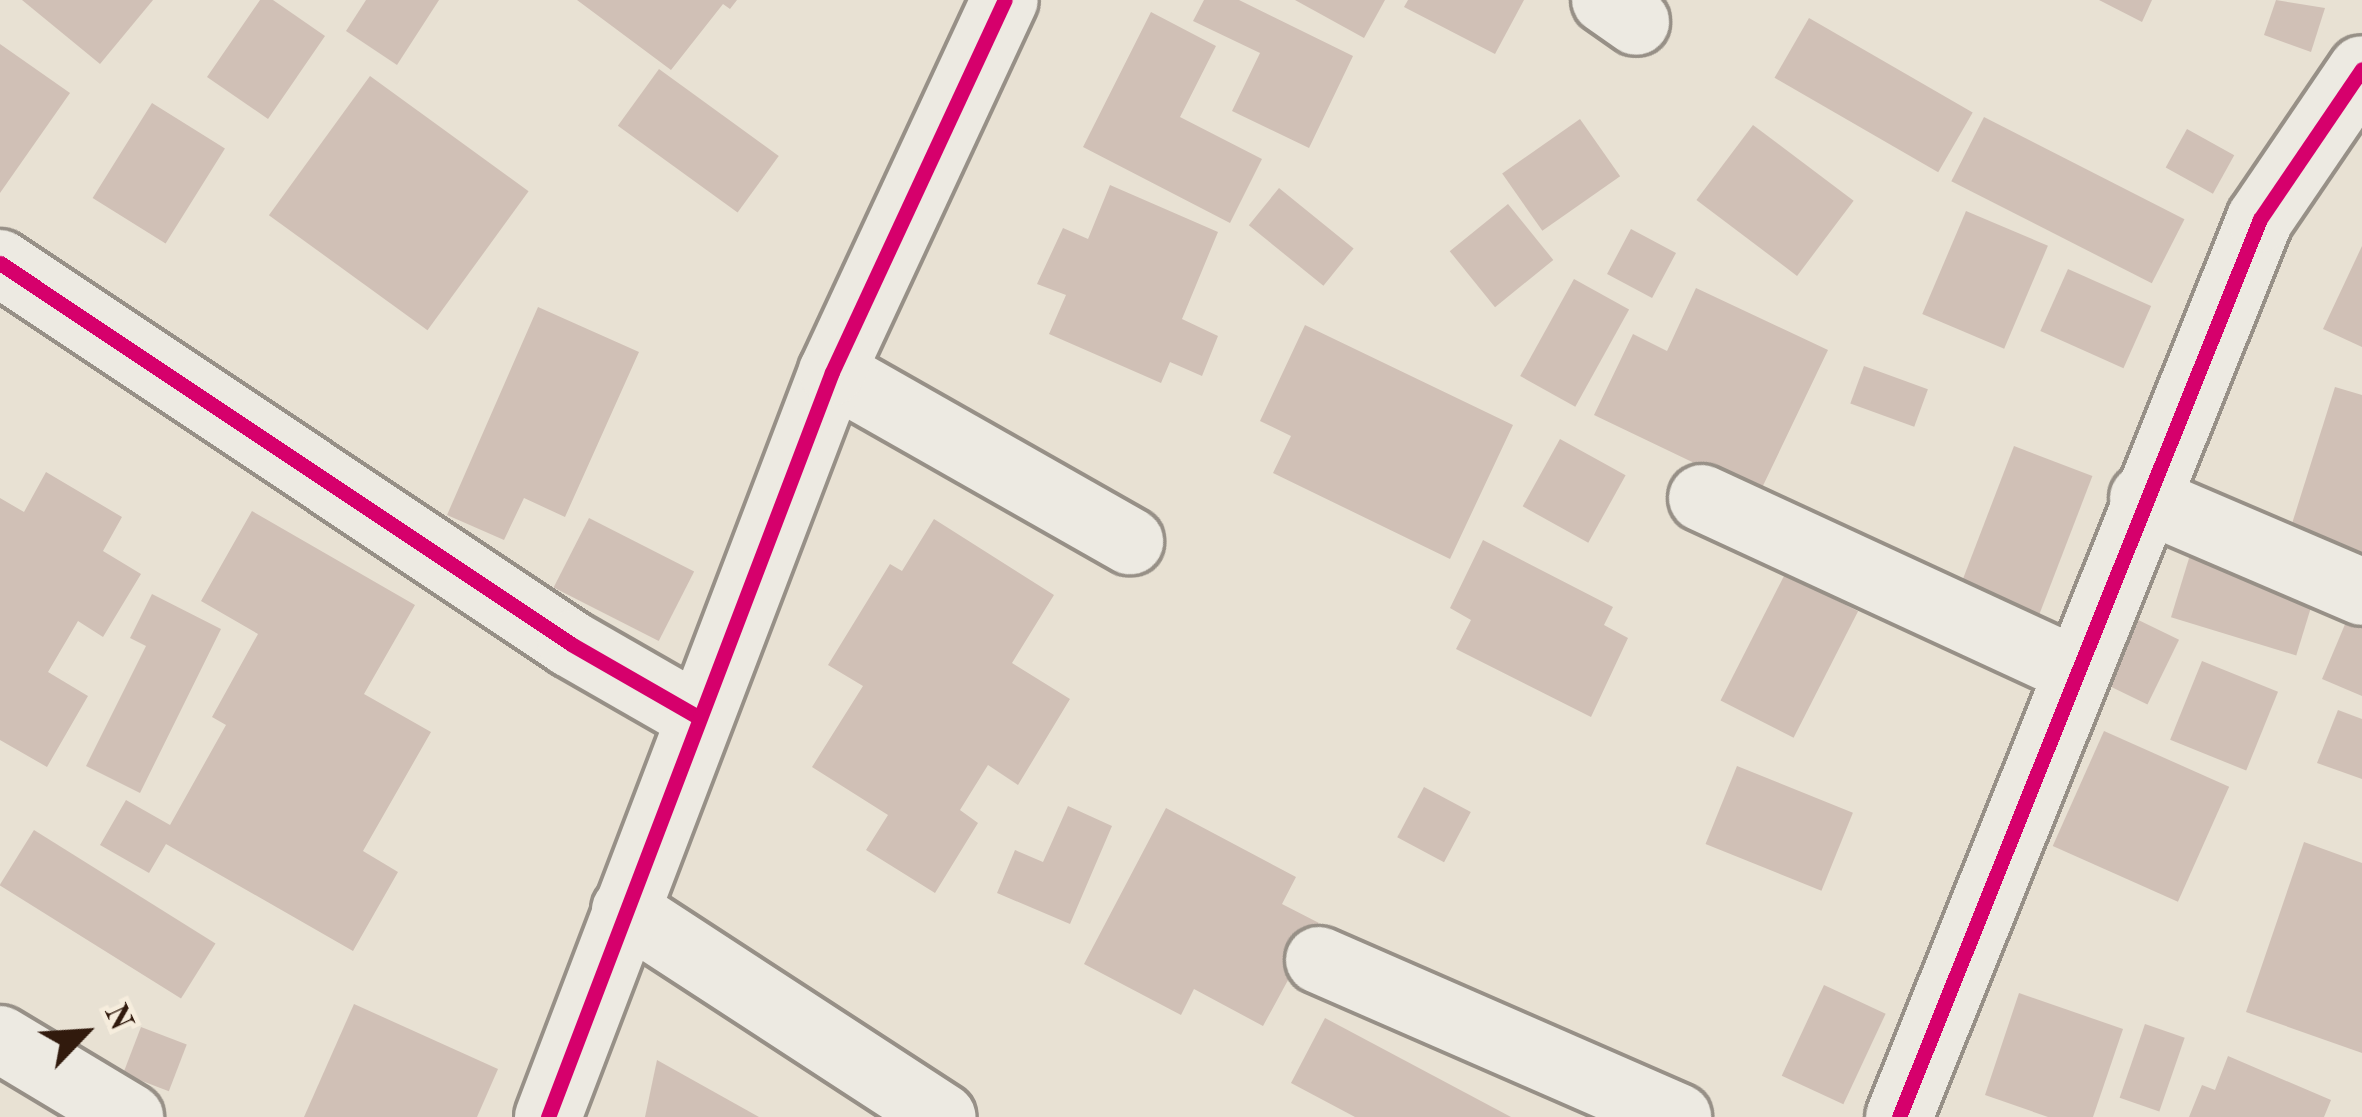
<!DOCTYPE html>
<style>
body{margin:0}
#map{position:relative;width:2362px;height:1117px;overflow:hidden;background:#e8e1d3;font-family:"Old Standard TT",serif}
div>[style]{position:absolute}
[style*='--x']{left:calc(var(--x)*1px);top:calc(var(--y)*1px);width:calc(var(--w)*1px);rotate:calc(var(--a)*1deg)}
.building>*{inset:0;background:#d0c0b6;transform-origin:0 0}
.roads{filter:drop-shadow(3px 0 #979087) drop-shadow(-3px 0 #979087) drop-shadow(0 3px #979087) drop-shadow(0 -3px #979087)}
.minor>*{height:66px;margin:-33px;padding:0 33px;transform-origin:33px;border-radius:33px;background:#edeae2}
.cycleway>*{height:15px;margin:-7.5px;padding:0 7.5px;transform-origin:7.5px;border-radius:7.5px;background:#d6006c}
span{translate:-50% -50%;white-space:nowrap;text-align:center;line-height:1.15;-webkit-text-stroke:9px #f6eddd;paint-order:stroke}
.north{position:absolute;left:24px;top:973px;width:120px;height:120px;-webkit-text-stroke:9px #f6eddd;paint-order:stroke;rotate:65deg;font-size:33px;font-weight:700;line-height:48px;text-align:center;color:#311a0d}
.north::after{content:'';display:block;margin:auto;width:42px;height:54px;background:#311a0d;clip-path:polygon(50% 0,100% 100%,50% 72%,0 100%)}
</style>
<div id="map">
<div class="building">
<div style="clip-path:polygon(22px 0,153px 0,100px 64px)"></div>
<div style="clip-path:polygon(260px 0,273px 0,325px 36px,268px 119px,207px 77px)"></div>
<div style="clip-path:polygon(366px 0,439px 0,397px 65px,346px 31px)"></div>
<div style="clip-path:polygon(577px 0,737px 0,730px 9px,723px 4px,671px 70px)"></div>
<div style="clip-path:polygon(1204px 0,1239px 0,1353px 56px,1309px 148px,1232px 111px,1260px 53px,1193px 21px)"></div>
<div style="clip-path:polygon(1295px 0,1385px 0,1364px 38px)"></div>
<div style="clip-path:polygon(1408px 0,1524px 0,1495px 54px,1404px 7px)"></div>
<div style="clip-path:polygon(2099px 0,2152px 0,2142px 22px)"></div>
<div style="clip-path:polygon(2276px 0,2325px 8px,2311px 52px,2264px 35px)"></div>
<div style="clip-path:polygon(1151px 12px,1216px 46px,1180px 117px,1262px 159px,1230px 223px,1083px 147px)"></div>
<div style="left:1809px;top:18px;width:189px;height:69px;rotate:30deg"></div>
<div style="clip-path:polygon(0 44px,70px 93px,0 193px)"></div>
<div style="left:659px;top:69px;width:148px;height:70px;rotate:36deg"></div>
<div style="left:370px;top:76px;width:196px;height:172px;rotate:36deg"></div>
<div style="left:152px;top:103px;width:86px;height:112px;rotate:32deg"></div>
<div style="left:1984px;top:117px;width:225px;height:72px;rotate:27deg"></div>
<div style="left:1580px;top:119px;width:70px;height:95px;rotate:55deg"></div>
<div style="left:1753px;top:125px;width:126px;height:94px;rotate:37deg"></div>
<div style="left:2187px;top:129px;width:54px;height:44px;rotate:29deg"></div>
<div style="clip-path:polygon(1110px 185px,1218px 232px,1182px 319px,1218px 336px,1202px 376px,1170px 362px,1161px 383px,1049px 334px,1066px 295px,1037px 284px,1063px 228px,1088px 239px)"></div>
<div style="left:1279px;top:188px;width:96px;height:48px;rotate:39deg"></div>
<div style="left:1508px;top:204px;width:72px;height:75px;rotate:51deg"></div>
<div style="left:1966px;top:211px;width:89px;height:112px;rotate:23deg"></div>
<div style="left:1631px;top:229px;width:51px;height:51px;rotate:28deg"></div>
<div style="clip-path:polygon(2362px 246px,2362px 347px,2323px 329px)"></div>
<div style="left:2068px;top:269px;width:91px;height:68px;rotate:24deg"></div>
<div style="left:1574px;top:279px;width:63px;height:111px;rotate:29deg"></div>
<div style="clip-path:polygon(1696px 288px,1828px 350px,1759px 494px,1594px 415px,1633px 334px,1667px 351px)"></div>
<div style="clip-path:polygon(538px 307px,639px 352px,565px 517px,524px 498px,504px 540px,447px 515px)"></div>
<div style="clip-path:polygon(1305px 325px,1513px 425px,1450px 559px,1273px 473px,1291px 436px,1260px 421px)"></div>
<div style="left:1864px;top:366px;width:68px;height:40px;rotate:20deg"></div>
<div style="clip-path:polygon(2335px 387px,2362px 395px,2362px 552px,2290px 530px)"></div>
<div style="left:1560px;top:439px;width:75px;height:77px;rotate:29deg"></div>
<div style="left:2014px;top:446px;width:84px;height:158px;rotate:21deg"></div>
<div style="clip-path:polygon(46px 472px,122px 517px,103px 551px,141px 574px,103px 637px,78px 621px,48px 672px,88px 696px,47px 767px,0 740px,0 498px,24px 512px)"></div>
<div style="clip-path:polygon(252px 511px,415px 605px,364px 694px,431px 732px,363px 851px,398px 872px,353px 951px,166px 844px,149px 873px,100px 845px,126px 800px,170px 825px,226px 725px,212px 717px,258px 634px,201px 601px)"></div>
<div style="left:589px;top:518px;width:118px;height:78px;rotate:27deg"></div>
<div style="clip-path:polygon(934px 519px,1054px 595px,1012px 663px,1070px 699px,1018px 785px,988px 765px,960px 810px,978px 823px,935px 893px,866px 850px,888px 815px,812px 767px,863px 686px,828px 665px,890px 564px,902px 571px)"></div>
<div style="clip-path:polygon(1483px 540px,1613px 607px,1604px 625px,1628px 638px,1591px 717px,1456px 649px,1471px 620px,1450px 608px)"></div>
<div style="left:2190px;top:555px;width:131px;height:65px;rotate:17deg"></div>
<div style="left:1785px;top:574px;width:82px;height:142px;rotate:27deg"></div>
<div style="clip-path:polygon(152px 594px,221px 629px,140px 793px,86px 766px,146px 646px,130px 638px)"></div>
<div style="clip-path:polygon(2351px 610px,2362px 615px,2362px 696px,2322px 679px)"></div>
<div style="left:2126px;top:614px;width:59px;height:72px;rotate:26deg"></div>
<div style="left:2202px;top:661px;width:82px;height:85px;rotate:22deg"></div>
<div style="clip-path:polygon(2338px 710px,2362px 719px,2362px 779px,2317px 763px)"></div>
<div style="left:2104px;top:731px;width:137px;height:126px;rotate:24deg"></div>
<div style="left:1737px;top:766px;width:125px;height:84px;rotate:22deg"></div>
<div style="left:1424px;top:787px;width:53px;height:57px;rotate:28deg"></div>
<div style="clip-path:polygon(1068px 806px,1112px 826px,1070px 924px,997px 893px,1015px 850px,1043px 862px)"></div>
<div style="clip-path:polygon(1166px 808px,1296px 877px,1282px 904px,1319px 923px,1263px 1026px,1194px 989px,1181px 1015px,1084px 964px)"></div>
<div style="left:34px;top:830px;width:214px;height:65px;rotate:32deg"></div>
<div style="clip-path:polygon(2304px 842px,2362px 863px,2362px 1053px,2246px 1012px)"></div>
<div style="left:1824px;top:985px;width:68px;height:100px;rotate:25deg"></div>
<div style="clip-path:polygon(2019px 993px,2123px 1029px,2093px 1117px,2048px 1117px,1985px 1095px)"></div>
<div style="clip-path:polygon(354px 1004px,498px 1069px,477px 1117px,304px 1117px)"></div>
<div style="clip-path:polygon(1325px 1018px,1511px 1117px,1355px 1117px,1291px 1083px)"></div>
<div style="left:2145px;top:1024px;width:42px;height:78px;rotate:19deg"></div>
<div style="left:141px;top:1027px;width:49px;height:50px;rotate:21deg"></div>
<div style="clip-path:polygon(2228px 1056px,2331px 1100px,2324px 1117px,2189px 1117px,2202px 1085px,2215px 1090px)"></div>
<div style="clip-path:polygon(657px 1060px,759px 1117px,645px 1117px)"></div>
</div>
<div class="roads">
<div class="minor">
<div style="--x:1605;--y:0;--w:38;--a:35"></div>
<div style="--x:0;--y:263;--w:686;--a:33.71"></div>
<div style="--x:571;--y:644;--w:144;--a:29.9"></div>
<div style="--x:832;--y:372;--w:343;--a:29.6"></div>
<div style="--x:1702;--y:498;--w:412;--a:24.8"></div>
<div style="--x:2143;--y:498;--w:238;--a:23.2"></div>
<div style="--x:625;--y:910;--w:379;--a:33.1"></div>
<div style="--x:1319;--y:960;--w:392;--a:23.6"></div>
<div style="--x:0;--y:1039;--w:152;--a:31"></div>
<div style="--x:548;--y:1117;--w:797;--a:-69.13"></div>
<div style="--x:832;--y:372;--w:410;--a:-65.1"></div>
<div style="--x:1899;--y:1117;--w:968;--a:-68.1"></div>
<div style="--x:2260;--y:219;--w:181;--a:-55.8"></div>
</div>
</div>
<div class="cycleway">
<div style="--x:0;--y:263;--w:686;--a:33.71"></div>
<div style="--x:571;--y:644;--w:144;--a:29.9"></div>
<div style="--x:548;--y:1117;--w:797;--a:-69.13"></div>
<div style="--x:832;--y:372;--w:410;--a:-65.1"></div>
<div style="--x:1899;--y:1117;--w:968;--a:-68.1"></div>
<div style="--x:2260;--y:219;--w:181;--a:-55.8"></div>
</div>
<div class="north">N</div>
</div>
